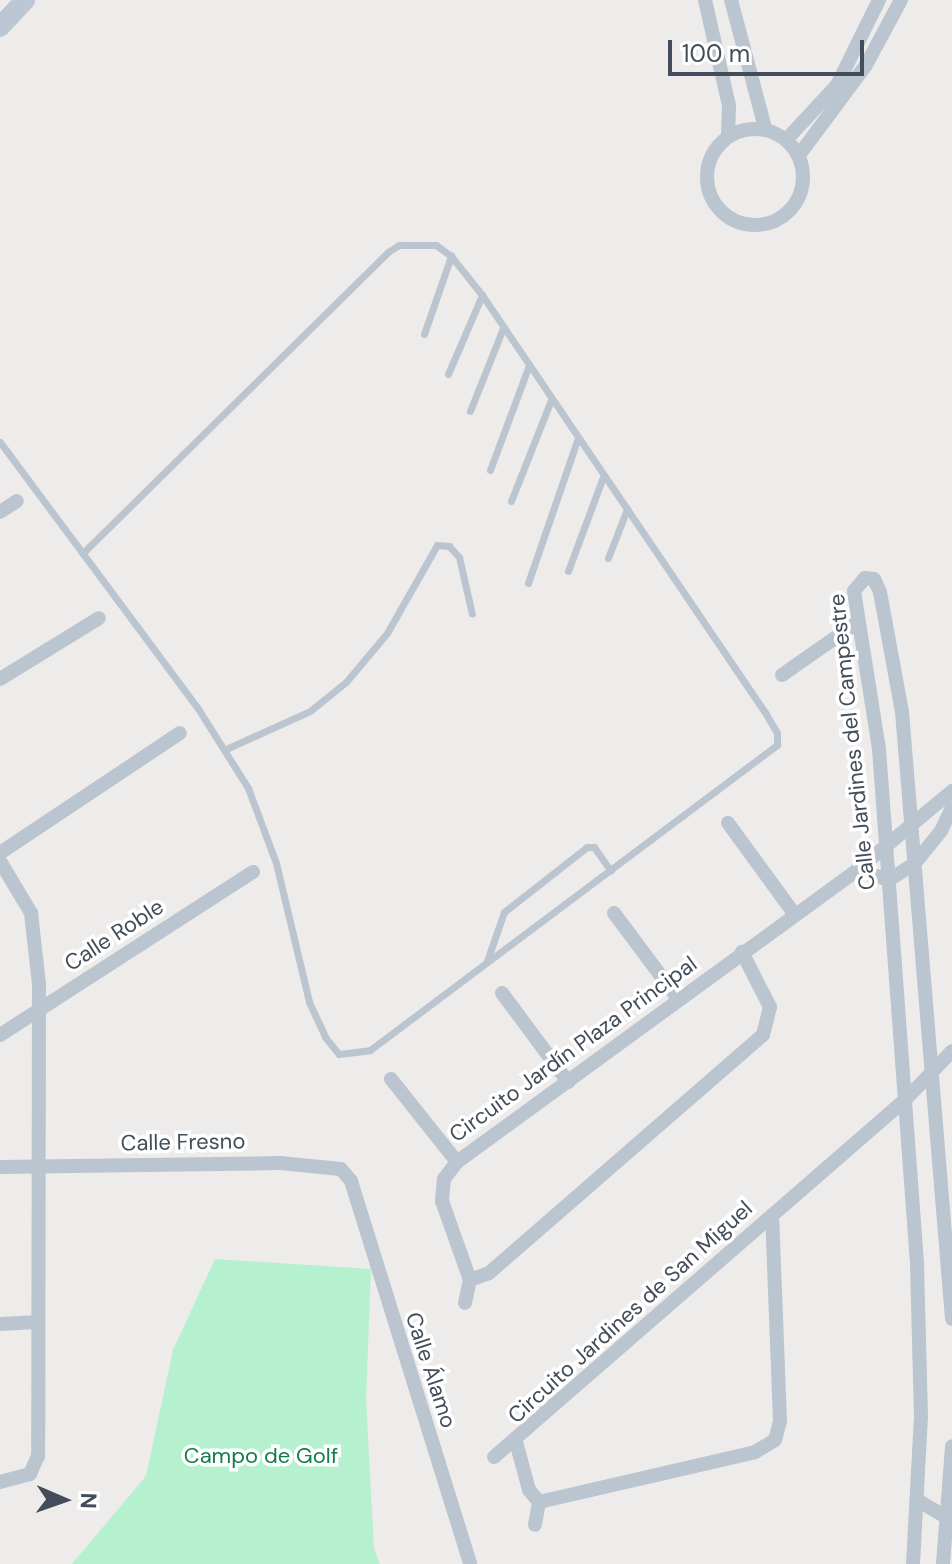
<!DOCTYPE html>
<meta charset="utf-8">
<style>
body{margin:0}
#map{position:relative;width:952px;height:1564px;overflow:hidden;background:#eeebeb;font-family:"DM Sans",sans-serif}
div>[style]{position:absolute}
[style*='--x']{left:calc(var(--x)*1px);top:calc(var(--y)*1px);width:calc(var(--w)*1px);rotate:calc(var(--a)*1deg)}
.green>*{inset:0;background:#b5f0cf}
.lane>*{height:7px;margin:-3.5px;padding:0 3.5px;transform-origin:3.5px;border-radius:3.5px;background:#bbc5cf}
.street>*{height:14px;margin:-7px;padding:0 7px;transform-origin:7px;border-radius:7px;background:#bbc5cf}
.street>.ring{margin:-7px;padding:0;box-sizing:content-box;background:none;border:14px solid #bbc5cf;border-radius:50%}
.secondary>*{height:20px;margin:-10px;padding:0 10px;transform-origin:10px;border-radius:10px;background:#bcc7d6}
span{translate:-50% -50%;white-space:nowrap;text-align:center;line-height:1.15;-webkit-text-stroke:7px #fff;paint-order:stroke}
.street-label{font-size:22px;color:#434d59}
.park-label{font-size:22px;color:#117d4d}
.north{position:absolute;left:24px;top:1460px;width:80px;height:80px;-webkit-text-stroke:6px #fff;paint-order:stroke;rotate:92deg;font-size:22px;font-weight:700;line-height:32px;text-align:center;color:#434d59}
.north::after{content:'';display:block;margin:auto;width:28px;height:36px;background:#434d59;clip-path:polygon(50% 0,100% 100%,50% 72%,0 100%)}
.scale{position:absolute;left:668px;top:40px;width:196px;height:36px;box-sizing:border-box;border:4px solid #434d59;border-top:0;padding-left:10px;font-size:24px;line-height:28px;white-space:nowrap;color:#434d59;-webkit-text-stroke:6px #fff;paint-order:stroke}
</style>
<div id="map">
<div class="green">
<div style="clip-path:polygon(215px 1259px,371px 1269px,366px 1400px,374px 1549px,380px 1564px,72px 1564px,146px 1476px,173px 1350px)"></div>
</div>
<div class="lane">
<div style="--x:424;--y:334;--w:83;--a:-70.9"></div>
<div style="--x:448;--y:374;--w:86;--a:-66.7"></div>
<div style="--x:470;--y:411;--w:89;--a:-68.3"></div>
<div style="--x:0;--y:442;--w:330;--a:53.4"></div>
<div style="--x:197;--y:707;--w:96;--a:57.8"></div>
<div style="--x:248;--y:788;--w:80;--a:69.5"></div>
<div style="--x:276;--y:863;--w:143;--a:76.6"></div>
<div style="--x:309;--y:1002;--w:38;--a:65"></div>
<div style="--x:325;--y:1037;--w:22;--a:51"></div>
<div style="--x:339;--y:1054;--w:31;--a:-7"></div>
<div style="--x:370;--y:1050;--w:509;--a:-36.85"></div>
<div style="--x:777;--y:745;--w:12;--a:-90"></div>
<div style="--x:777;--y:733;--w:22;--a:-120"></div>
<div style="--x:766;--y:714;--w:506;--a:-124.13"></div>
<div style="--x:482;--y:295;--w:50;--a:-128.5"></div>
<div style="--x:451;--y:256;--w:19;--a:-144"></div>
<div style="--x:436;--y:245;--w:37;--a:180"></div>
<div style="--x:399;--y:245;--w:13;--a:148"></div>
<div style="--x:388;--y:252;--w:429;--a:135.4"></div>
<div style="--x:490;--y:470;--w:112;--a:-69.6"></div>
<div style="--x:511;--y:501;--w:109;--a:-68.4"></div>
<div style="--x:608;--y:558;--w:53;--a:-68.8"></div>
<div style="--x:568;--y:571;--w:100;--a:-69.6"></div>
<div style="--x:528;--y:583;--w:150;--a:-71"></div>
<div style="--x:226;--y:749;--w:92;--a:-24.3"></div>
<div style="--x:310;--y:711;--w:46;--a:-38.9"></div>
<div style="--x:346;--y:682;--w:64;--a:-50.1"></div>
<div style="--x:387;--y:633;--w:101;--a:-60.4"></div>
<div style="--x:437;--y:545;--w:12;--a:5"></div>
<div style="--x:449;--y:546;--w:15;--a:48"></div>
<div style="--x:459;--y:557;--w:58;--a:77.2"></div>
<div style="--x:487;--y:961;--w:52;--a:-70.9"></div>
<div style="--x:504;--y:912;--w:105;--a:-38.1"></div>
<div style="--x:587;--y:847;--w:7;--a:0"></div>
<div style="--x:594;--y:847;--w:29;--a:55"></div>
</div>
<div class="street">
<div style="--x:705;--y:0;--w:109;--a:77.2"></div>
<div style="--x:729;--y:106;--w:30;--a:92"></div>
<div style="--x:731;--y:0;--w:132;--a:75.1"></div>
<div class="ring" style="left:707px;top:129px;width:82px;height:82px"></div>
<div style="--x:787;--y:139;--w:74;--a:-47.2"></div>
<div style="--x:837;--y:85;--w:95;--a:-63.7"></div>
<div style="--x:799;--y:155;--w:112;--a:-53.3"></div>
<div style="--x:866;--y:65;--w:74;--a:-61.7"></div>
<div style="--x:0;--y:512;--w:20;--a:-33"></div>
<div style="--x:782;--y:675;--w:93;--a:-34.9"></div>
<div style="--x:0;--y:679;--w:116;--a:-31.6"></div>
<div style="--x:728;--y:823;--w:114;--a:53.9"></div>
<div style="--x:0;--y:853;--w:216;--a:-33.7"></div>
<div style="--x:0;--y:861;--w:61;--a:59.2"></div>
<div style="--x:31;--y:913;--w:71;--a:83.6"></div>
<div style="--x:39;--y:984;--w:472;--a:90.1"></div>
<div style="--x:38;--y:1456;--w:20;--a:114"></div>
<div style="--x:30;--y:1474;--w:31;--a:165"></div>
<div style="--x:857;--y:870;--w:34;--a:17"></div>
<div style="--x:889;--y:880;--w:31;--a:-33"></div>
<div style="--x:915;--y:863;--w:41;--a:-50.9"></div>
<div style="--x:941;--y:831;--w:26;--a:-65"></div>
<div style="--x:614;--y:913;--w:107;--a:53.3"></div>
<div style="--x:502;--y:993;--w:111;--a:53.4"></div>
<div style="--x:0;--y:1035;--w:301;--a:-32.8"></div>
<div style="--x:391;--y:1079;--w:106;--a:51.5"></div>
<div style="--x:0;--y:1167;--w:280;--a:-0.8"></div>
<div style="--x:280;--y:1163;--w:61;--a:5.6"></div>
<div style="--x:341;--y:1169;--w:16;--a:50"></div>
<div style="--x:351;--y:1181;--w:401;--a:72.7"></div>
<div style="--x:470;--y:1280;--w:20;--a:-20"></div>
<div style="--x:489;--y:1273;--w:363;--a:-41"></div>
<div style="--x:763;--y:1035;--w:29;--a:-76"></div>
<div style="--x:770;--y:1007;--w:62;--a:-117"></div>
<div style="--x:465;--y:1303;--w:24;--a:-78"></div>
<div style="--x:470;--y:1280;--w:84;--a:-109.5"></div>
<div style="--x:442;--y:1201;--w:22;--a:-85"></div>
<div style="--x:444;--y:1179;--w:21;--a:-53"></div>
<div style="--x:457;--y:1162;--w:495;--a:-36.1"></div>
<div style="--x:857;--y:870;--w:124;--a:-39.7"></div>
<div style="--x:0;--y:1324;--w:36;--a:-3"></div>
<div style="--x:516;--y:1442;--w:50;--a:74.8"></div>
<div style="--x:529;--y:1490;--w:16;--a:50"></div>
<div style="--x:539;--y:1502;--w:23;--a:100"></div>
<div style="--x:494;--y:1457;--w:546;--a:-40.99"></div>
<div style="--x:906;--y:1099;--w:66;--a:-46.2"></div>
<div style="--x:919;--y:1501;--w:39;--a:31"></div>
<div style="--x:539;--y:1502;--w:222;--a:-13"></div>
<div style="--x:755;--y:1452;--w:23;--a:-31"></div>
<div style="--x:775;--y:1440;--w:20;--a:-75"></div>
<div style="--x:780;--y:1421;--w:206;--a:-92.2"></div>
<div style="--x:913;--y:1564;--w:147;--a:-86.9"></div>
<div style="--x:921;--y:1417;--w:154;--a:-91.5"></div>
<div style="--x:917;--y:1263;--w:515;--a:-94.23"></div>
<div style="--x:879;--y:749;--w:160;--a:-99"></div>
<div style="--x:854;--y:591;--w:17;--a:-50"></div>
<div style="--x:865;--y:578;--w:9;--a:6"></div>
<div style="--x:874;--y:579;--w:14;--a:65"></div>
<div style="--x:880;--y:592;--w:122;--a:79.6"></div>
<div style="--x:902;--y:712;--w:609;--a:85.29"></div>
<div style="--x:943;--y:1564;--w:118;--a:-85.6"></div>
</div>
<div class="secondary">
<div style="--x:0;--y:27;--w:37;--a:-47"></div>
</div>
<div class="street-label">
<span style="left:852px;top:742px;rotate:-96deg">Calle Jardines del Campestre</span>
<span style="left:114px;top:935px;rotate:-33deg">Calle Roble</span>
<span style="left:573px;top:1049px;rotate:-36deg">Circuito Jardín Plaza Principal</span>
<span style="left:183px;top:1142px;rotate:-1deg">Calle Fresno</span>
<span style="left:630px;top:1312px;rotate:-42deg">Circuito Jardines de San Miguel</span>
<span style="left:431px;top:1370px;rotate:72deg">Calle Álamo</span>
</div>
<div class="park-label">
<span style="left:261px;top:1456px">Campo de Golf</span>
</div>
<div class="north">N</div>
<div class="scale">100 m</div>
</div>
